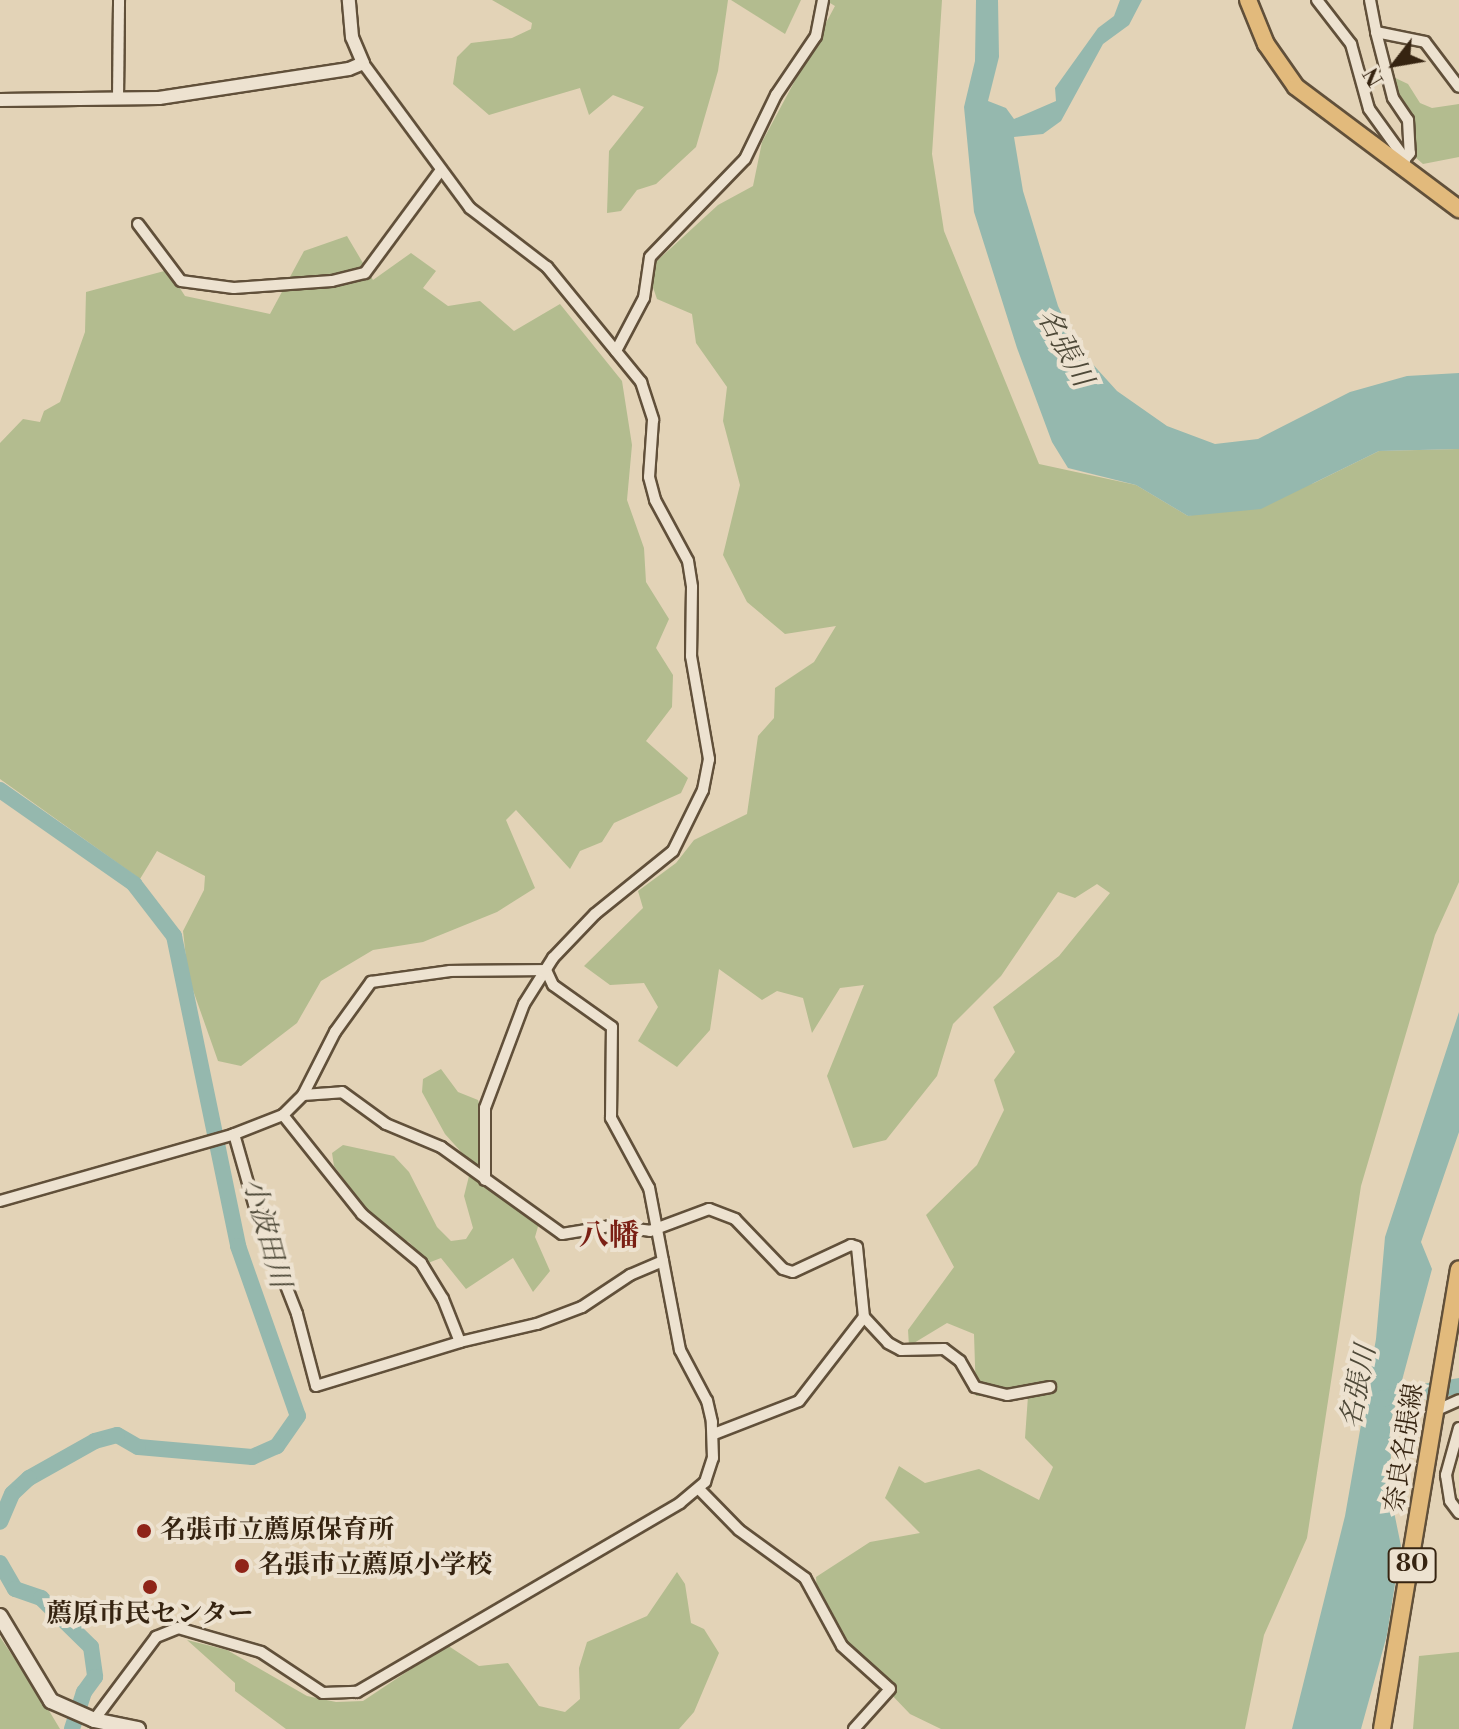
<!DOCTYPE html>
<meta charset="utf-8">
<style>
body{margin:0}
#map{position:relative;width:1459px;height:1729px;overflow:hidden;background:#e3d3b7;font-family:"Libre Bodoni","Noto Serif JP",serif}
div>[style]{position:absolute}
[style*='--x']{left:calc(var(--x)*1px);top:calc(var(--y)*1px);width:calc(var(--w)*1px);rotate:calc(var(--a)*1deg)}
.green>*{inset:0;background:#b3bc8f}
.water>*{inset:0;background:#95b8ae}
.river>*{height:16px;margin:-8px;padding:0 8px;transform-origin:8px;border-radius:8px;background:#95b8ae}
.roads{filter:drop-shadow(2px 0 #61503a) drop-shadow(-2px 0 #61503a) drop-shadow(0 2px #61503a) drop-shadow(0 -2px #61503a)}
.minor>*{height:10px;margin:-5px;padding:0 5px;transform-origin:5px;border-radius:5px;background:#ede2d0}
.tertiary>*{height:12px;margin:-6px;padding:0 6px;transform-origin:6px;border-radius:6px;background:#ede2d0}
.secondary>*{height:14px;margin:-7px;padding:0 7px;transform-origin:7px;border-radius:7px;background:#ede2d0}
.primary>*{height:16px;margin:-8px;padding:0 8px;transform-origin:8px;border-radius:8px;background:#e2ba7c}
.dots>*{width:22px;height:22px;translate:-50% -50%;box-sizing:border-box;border:4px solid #ede2d0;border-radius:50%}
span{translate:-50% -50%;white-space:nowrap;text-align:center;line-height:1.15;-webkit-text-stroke:8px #ede2d0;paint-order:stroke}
.shield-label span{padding:2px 6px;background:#ede2d0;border:2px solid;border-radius:6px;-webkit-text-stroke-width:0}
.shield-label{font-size:24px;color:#362411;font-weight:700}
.street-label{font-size:26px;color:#362411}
.poi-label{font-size:26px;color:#362411;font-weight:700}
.left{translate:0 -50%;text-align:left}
.water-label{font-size:28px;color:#4e4938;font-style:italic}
.quarter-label{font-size:30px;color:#7a1f14;font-weight:700}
.north{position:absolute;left:1355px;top:24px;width:80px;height:80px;-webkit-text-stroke:6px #ede2d0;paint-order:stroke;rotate:239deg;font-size:22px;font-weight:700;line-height:32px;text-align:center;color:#362411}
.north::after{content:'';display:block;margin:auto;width:28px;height:36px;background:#362411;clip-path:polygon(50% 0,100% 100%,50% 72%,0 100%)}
</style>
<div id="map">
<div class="green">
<div style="clip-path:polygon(492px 0,728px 0,718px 71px,696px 147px,656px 184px,637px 190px,621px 211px,607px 213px,609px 151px,644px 107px,613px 95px,589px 115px,580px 88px,489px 115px,453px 84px,457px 57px,471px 43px,512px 38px,531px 29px,532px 23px)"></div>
<div style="clip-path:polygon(731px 0,801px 0,785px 34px)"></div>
<div style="clip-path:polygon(825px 0,942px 0,932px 154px,944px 231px,1039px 464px,1136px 485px,1188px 516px,1314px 483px,1379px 451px,1459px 449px,1459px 882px,1435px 935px,1361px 1186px,1307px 1538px,1264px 1635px,1245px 1729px,941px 1729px,910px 1714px,819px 1619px,816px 1577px,870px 1542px,920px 1533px,885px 1498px,899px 1466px,925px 1483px,979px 1469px,1039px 1500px,1053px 1467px,1025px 1438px,1028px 1396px,976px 1396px,974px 1334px,947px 1323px,909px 1346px,908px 1330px,954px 1267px,926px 1215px,977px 1165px,1004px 1110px,994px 1080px,1015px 1052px,993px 1007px,1059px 956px,1110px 893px,1097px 884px,1075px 898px,1058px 892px,1001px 976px,953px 1024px,937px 1076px,886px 1140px,853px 1148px,827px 1076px,864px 985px,840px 988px,812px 1033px,803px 998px,777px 991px,762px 1000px,719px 969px,710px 1030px,677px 1067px,638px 1041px,658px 1007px,644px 983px,610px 985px,584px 966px,643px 908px,638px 891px,676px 863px,694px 840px,747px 814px,758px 736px,774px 718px,775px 688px,814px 662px,836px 626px,785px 634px,747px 602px,723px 555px,740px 485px,723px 421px,727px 387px,696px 343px,692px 314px,657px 299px,647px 270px,718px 205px,753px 186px,762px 142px,835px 6px)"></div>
<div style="clip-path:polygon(1389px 75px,1408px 84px,1420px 103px,1432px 108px,1459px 104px,1459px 157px,1423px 164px,1415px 157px,1412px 120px,1395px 96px)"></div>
<div style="clip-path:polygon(347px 236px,373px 280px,411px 253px,436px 271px,423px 288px,448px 306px,480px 301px,514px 331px,560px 304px,622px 381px,632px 445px,627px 500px,644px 548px,646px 582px,669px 619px,656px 648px,673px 675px,672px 707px,646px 741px,688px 778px,681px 793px,614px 823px,602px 842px,580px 851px,570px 869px,516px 810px,506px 820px,535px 888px,497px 912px,423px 942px,373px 950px,321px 981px,297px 1023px,241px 1066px,218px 1061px,188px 976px,183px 931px,204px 890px,205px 876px,157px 851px,140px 879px,0 779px,0 443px,23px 419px,40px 422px,44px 411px,60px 402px,85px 332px,86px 292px,168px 270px,185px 296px,270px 314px,304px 251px)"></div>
<div style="clip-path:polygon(441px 1069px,458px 1092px,478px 1100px,480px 1106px,479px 1128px,490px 1146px,482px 1173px,539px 1223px,535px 1237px,550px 1271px,533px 1292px,513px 1258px,466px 1289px,441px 1258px,428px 1263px,409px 1242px,391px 1236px,375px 1221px,334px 1166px,332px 1153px,343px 1145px,394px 1156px,409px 1172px,437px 1227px,451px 1241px,466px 1239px,473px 1228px,464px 1196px,472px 1164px,445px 1134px,422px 1092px,423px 1079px)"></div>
<div style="clip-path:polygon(677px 1572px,685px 1584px,691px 1623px,704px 1629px,719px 1653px,694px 1712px,679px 1729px,286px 1729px,235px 1691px,235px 1683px,187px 1640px,227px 1650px,307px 1696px,336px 1702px,363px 1701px,447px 1645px,479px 1666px,508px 1663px,539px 1706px,565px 1712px,580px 1699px,579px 1668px,587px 1642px,647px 1616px)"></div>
<div style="clip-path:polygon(0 1637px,45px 1704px,60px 1729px,0 1729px)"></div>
<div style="clip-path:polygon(1459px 1652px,1459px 1729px,1413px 1729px,1419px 1656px)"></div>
</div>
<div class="water">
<div style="clip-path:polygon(976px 0,998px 0,999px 57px,988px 101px,1006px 108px,1014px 119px,1056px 101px,1055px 88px,1098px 28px,1114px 16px,1120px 0,1142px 0,1129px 25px,1103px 44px,1061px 121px,1043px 134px,1014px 137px,1023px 191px,1058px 306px,1079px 349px,1117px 391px,1167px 426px,1215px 444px,1258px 439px,1350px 392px,1407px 376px,1459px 373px,1459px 449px,1379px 451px,1261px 509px,1188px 516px,1136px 485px,1068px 468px,1052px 442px,1017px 348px,974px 212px,964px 107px,975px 61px)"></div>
<div style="clip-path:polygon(1459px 1012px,1459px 1132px,1421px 1242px,1432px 1269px,1390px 1425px,1392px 1502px,1401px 1546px,1387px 1635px,1361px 1729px,1292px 1729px,1345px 1516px,1376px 1339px,1385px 1237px)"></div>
</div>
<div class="river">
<div style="--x:0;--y:790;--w:164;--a:35"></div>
<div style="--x:134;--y:884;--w:66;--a:52.4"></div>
<div style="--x:174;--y:936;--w:317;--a:78.3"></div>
<div style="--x:238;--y:1246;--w:180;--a:70.6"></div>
<div style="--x:298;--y:1416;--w:37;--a:125"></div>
<div style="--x:277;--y:1446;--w:27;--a:156"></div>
<div style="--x:252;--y:1457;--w:114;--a:-175"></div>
<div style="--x:138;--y:1447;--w:24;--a:-150"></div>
<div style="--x:117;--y:1435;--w:23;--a:165"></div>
<div style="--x:95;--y:1441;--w:76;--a:150.7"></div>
<div style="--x:29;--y:1478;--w:23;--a:137"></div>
<div style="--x:12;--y:1494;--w:30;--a:113"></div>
<div style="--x:1380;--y:1399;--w:80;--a:-9.3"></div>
<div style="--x:0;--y:1563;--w:30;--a:60"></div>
<div style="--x:15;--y:1589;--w:28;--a:19"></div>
<div style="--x:41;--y:1598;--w:70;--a:44.4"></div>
<div style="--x:91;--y:1647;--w:30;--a:82"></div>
<div style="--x:95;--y:1677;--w:19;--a:126"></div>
<div style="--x:84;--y:1692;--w:39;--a:108"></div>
</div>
<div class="roads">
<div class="minor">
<div style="--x:1317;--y:0;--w:56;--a:52.3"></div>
<div style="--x:1351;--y:44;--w:67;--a:74.5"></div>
<div style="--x:1369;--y:109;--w:62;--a:54.2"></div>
<div style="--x:1405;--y:159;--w:8;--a:104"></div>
<div style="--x:1370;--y:0;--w:33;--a:79"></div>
<div style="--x:1376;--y:32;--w:50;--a:11.5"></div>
<div style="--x:1425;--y:42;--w:56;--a:52.9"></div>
<div style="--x:1376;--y:32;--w:68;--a:75.6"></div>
<div style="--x:1393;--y:98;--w:27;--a:56"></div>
<div style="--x:1408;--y:120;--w:33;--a:87"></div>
<div style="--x:1410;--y:153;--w:8;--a:130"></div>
<div style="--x:363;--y:63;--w:180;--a:53.6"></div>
<div style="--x:470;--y:208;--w:97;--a:37.5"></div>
<div style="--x:547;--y:267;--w:149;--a:50.7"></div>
<div style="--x:641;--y:382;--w:40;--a:72"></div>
<div style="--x:653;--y:420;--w:57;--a:94"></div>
<div style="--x:649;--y:477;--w:24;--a:75"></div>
<div style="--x:655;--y:500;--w:69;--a:61.6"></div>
<div style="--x:688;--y:561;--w:26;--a:81"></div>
<div style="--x:692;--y:587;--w:69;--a:90.8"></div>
<div style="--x:691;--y:656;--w:105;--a:80.1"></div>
<div style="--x:709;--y:759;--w:32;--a:101"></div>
<div style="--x:703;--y:790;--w:68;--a:116.2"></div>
<div style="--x:673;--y:851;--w:100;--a:141.1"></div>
<div style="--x:595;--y:914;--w:61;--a:133.7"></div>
<div style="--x:553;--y:958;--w:54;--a:122.2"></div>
<div style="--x:524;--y:1004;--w:111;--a:110.6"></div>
<div style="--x:485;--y:1108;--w:72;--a:90"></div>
<div style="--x:118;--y:99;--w:99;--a:-89.4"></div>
<div style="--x:138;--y:224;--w:71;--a:53"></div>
<div style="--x:181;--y:281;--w:53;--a:7.5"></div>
<div style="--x:234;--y:288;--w:98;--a:-4.1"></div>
<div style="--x:332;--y:281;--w:34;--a:-14"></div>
<div style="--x:365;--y:273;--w:128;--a:-53.6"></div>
<div style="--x:616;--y:351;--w:60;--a:-62.2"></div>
<div style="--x:644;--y:298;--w:41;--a:-81.7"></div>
<div style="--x:650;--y:257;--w:136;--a:-45.9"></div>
<div style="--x:745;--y:159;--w:71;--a:-64.2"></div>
<div style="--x:776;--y:95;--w:71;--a:-55.9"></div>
<div style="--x:816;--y:36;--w:37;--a:-79"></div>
<div style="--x:303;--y:1095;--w:39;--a:-4"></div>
<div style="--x:342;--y:1092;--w:54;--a:36"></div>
<div style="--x:386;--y:1124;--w:60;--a:22.7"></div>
<div style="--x:441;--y:1147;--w:149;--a:35.7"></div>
<div style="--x:562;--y:1234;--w:50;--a:-9.3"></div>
<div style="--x:611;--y:1226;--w:39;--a:7"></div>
<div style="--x:650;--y:1231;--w:63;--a:-20.4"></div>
<div style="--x:709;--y:1209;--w:28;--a:21"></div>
<div style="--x:735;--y:1219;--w:69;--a:46.2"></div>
<div style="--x:783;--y:1269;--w:10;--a:17"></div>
<div style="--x:793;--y:1272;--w:64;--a:-25"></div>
<div style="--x:851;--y:1245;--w:6;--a:18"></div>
<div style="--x:857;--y:1247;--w:70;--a:84.3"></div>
<div style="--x:864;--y:1317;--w:35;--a:47"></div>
<div style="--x:888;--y:1343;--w:15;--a:28"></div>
<div style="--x:901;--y:1350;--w:43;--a:-1.3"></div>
<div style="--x:944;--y:1349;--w:20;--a:37"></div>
<div style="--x:960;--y:1361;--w:30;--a:60"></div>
<div style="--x:975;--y:1387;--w:33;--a:14"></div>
<div style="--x:1007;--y:1395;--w:44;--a:-10.5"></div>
<div style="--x:283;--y:1115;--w:127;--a:51.4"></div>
<div style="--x:362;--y:1214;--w:77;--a:39.7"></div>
<div style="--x:421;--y:1263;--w:42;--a:58.6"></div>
<div style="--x:443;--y:1299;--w:46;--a:68.4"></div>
<div style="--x:234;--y:1134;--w:73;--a:74.1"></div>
<div style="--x:254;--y:1204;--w:118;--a:68.6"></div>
<div style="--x:297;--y:1314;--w:74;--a:75.2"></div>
<div style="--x:316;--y:1386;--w:151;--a:-17"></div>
<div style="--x:460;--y:1342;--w:79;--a:-13.2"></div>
<div style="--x:537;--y:1324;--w:48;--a:-20.7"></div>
<div style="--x:582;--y:1307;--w:58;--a:-33.7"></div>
<div style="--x:630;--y:1275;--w:36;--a:-23"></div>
<div style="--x:0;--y:1201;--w:241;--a:-15.9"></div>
<div style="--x:232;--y:1135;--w:55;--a:-21.4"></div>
<div style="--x:283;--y:1115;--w:28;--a:-45"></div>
<div style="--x:303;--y:1095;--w:71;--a:-63.1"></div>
<div style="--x:335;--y:1032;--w:62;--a:-54.2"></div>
<div style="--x:371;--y:982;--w:80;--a:-7.9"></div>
<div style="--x:450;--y:971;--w:96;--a:-0.6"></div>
<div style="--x:1437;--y:1410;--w:24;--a:-24"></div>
<div style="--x:1459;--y:1428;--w:49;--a:105.5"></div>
<div style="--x:1446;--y:1475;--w:26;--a:81"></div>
<div style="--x:1450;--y:1501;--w:15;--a:53"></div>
<div style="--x:714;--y:1434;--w:91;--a:-21.2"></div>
<div style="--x:799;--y:1401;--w:106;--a:-52.3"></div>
<div style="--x:699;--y:1489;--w:57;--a:45.7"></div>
<div style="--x:739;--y:1530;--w:82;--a:36"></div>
<div style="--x:805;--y:1578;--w:77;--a:61.4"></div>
<div style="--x:842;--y:1646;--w:64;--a:41.9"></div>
<div style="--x:890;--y:1689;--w:54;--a:132"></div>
<div style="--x:94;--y:1720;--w:104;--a:-53.2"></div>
<div style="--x:156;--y:1637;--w:24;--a:-22"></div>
<div style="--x:178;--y:1628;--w:86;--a:16.1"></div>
<div style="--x:261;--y:1652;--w:74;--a:33.5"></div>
<div style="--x:323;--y:1693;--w:34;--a:-2"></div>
<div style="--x:357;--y:1692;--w:374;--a:-30.3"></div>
<div style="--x:680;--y:1503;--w:33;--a:-40"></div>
<div style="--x:705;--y:1482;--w:25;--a:-72"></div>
<div style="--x:713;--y:1458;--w:36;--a:-92"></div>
<div style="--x:712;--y:1422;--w:22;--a:-103"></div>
<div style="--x:707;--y:1401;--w:58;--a:-117.9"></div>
<div style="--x:680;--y:1350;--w:165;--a:-100.8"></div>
<div style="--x:649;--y:1188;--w:80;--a:-118.5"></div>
<div style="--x:611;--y:1118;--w:91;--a:-89.4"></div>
<div style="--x:612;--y:1027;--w:72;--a:-144.6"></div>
<div style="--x:553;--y:985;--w:17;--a:-115"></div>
</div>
<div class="tertiary">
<div style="--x:0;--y:100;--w:159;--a:-0.7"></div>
<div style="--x:159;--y:98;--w:192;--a:-8.7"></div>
<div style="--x:349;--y:69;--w:15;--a:-23"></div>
<div style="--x:363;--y:63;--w:28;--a:-113"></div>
<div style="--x:352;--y:37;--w:37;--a:-95"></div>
</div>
<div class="secondary">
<div style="--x:0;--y:1616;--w:99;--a:59"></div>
<div style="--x:51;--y:1701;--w:47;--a:23.8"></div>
<div style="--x:94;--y:1720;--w:45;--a:11.6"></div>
</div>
<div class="primary">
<div style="--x:1248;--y:0;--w:48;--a:67.8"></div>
<div style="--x:1266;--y:44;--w:52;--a:55.1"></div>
<div style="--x:1296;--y:87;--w:204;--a:36.8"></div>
<div style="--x:1382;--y:1729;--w:466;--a:-80.5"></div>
</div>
</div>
<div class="dots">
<div style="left:144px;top:1531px;background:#8f2418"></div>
<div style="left:242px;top:1566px;background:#8f2418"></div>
<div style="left:150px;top:1587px;background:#8f2418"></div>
</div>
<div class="shield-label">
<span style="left:1412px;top:1565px">80</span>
</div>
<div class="street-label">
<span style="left:1405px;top:1448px;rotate:-81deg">奈良名張線</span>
</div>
<div class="poi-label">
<span class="left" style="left:160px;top:1531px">名張市立薦原保育所</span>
<span class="left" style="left:258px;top:1566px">名張市立薦原小学校</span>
<span style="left:150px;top:1615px">薦原市民センター</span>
</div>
<div class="water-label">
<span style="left:1064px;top:348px;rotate:61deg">名張川</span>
<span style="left:266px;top:1233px;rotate:75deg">小波田川</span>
<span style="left:1359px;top:1387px;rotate:-79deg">名張川</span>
</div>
<div class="quarter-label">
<span style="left:609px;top:1236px">八幡</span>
</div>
<div class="north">N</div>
</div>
